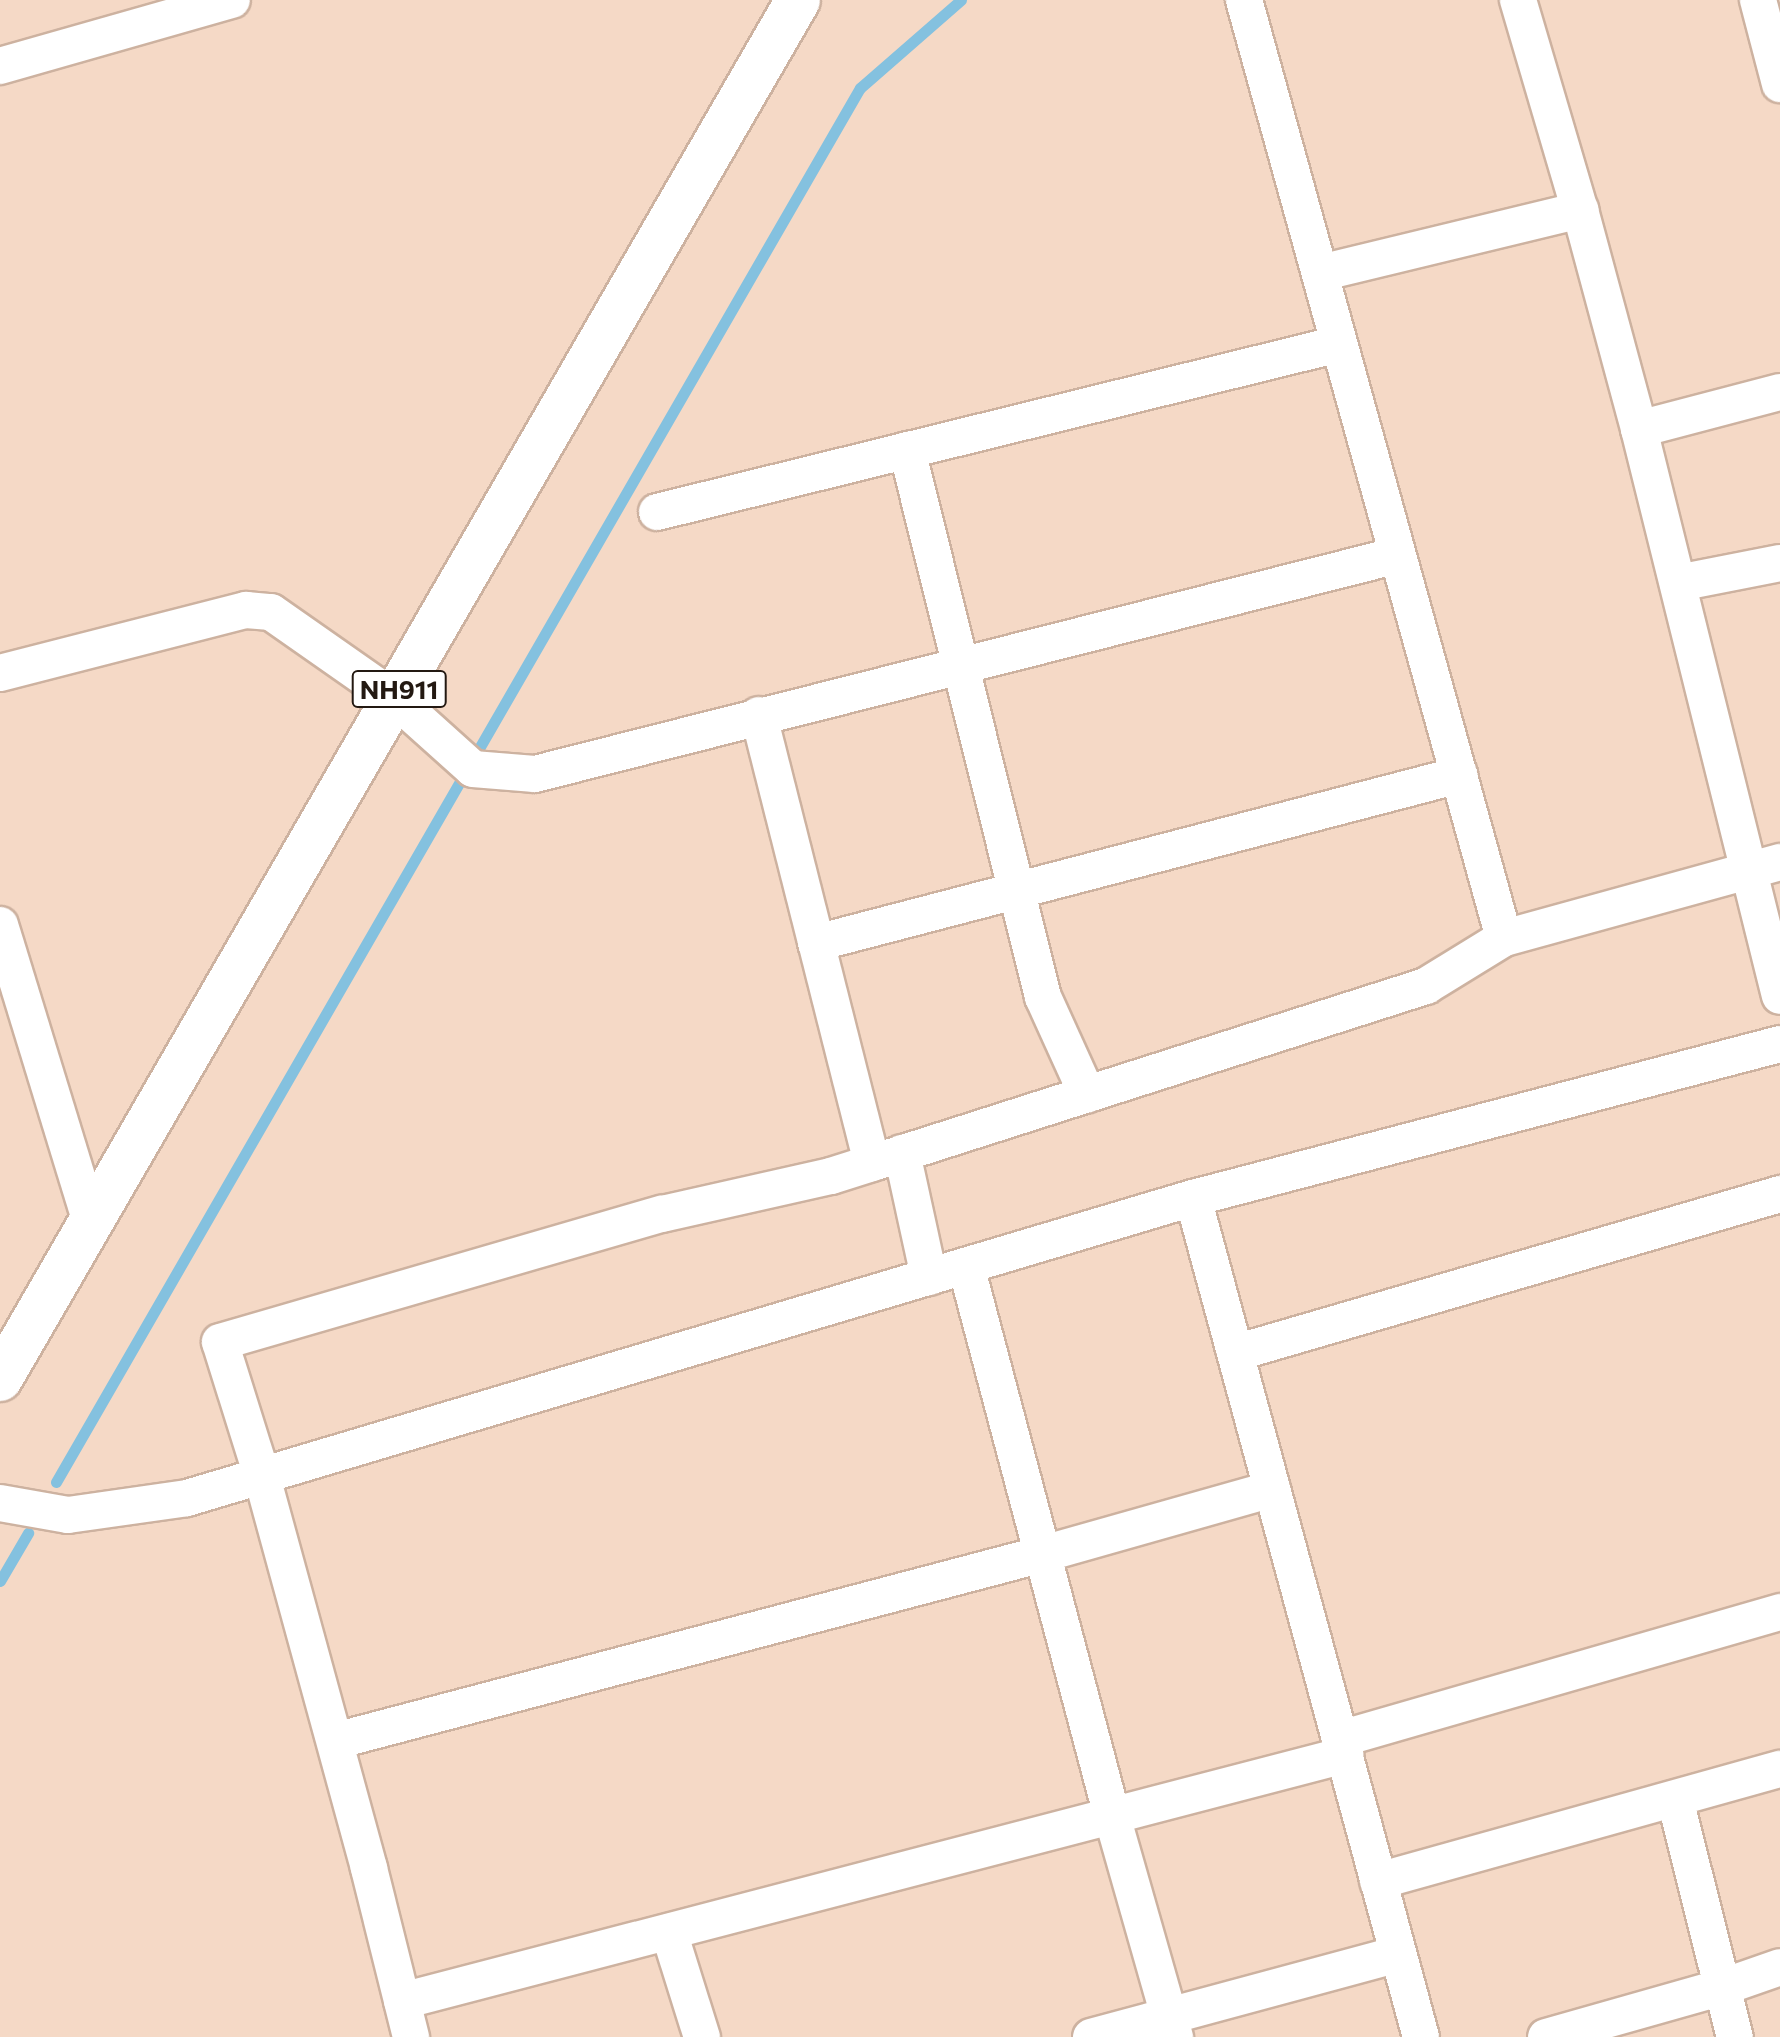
<!DOCTYPE html>
<style>
body{margin:0}
#map{position:relative;width:1780px;height:2037px;overflow:hidden;background:#f5d9c6;font-family:Commissioner,sans-serif}
div>[style]{position:absolute}
[style*='--x']{left:calc(var(--x)*1px);top:calc(var(--y)*1px);width:calc(var(--w)*1px);rotate:calc(var(--a)*1deg)}
.stream>*{height:11px;margin:-5.5px;padding:0 5.5px;transform-origin:5.5px;border-radius:5.5px;background:#84c1df}
.roads{filter:drop-shadow(2px 0 #cdb2a0) drop-shadow(-2px 0 #cdb2a0) drop-shadow(0 2px #cdb2a0) drop-shadow(0 -2px #cdb2a0)}
.street>*{height:36px;margin:-18px;padding:0 18px;transform-origin:18px;border-radius:18px;background:#fff}
.highway>*{height:44px;margin:-22px;padding:0 22px;transform-origin:22px;border-radius:22px;background:#fff}
span{translate:-50% -50%;white-space:nowrap;text-align:center;line-height:1.15;-webkit-text-stroke:7px #fff;paint-order:stroke}
.shield-label span{padding:2px 6px;background:#fff;border:2px solid;border-radius:6px;-webkit-text-stroke-width:0}
.shield-label{font-size:26px;color:#231912;font-weight:700}
</style>
<div id="map">
<div class="stream">
<div style="--x:56;--y:1482;--w:1609;--a:-60.03"></div>
<div style="--x:860;--y:88;--w:134;--a:-41.1"></div>
<div style="--x:0;--y:1581;--w:56;--a:-59.7"></div>
</div>
<div class="roads">
<div class="street">
<div style="--x:1244;--y:0;--w:973;--a:74.51"></div>
<div style="--x:1504;--y:938;--w:286;--a:-15.4"></div>
<div style="--x:1518;--y:0;--w:219;--a:73.6"></div>
<div style="--x:1758;--y:0;--w:87;--a:75.3"></div>
<div style="--x:0;--y:66;--w:241;--a:-15.9"></div>
<div style="--x:1320;--y:273;--w:268;--a:-13.6"></div>
<div style="--x:1580;--y:210;--w:227;--a:74.9"></div>
<div style="--x:1639;--y:429;--w:584;--a:76.04"></div>
<div style="--x:1639;--y:429;--w:146;--a:-14.7"></div>
<div style="--x:907;--y:450;--w:564;--a:76.04"></div>
<div style="--x:1043;--y:997;--w:107;--a:65.6"></div>
<div style="--x:657;--y:512;--w:702;--a:-13.84"></div>
<div style="--x:1678;--y:583;--w:104;--a:-11.1"></div>
<div style="--x:0;--y:673;--w:254;--a:-14.4"></div>
<div style="--x:246;--y:610;--w:25;--a:5"></div>
<div style="--x:271;--y:612;--w:150;--a:35"></div>
<div style="--x:394;--y:698;--w:106;--a:41.9"></div>
<div style="--x:473;--y:769;--w:62;--a:4.6"></div>
<div style="--x:535;--y:774;--w:890;--a:-14.24"></div>
<div style="--x:0;--y:925;--w:312;--a:73"></div>
<div style="--x:816;--y:943;--w:665;--a:-14.64"></div>
<div style="--x:902;--y:1153;--w:127;--a:77.7"></div>
<div style="--x:872;--y:1163;--w:582;--a:-17.72"></div>
<div style="--x:1426;--y:986;--w:92;--a:-31.6"></div>
<div style="--x:1193;--y:1198;--w:869;--a:74.8"></div>
<div style="--x:966;--y:1266;--w:569;--a:75.13"></div>
<div style="--x:1112;--y:1816;--w:230;--a:74.1"></div>
<div style="--x:1235;--y:1353;--w:568;--a:-16.26"></div>
<div style="--x:0;--y:1503;--w:69;--a:10"></div>
<div style="--x:68;--y:1515;--w:120;--a:-8.1"></div>
<div style="--x:187;--y:1498;--w:1050;--a:-16.61"></div>
<div style="--x:1193;--y:1198;--w:607;--a:-14.7"></div>
<div style="--x:1340;--y:1739;--w:458;--a:-16.1"></div>
<div style="--x:335;--y:1741;--w:732;--a:-14.8"></div>
<div style="--x:1043;--y:1554;--w:238;--a:-15.8"></div>
<div style="--x:1675;--y:1799;--w:245;--a:75.9"></div>
<div style="--x:1378;--y:1881;--w:417;--a:-15.6"></div>
<div style="--x:669;--y:1932;--w:110;--a:72.6"></div>
<div style="--x:402;--y:2001;--w:975;--a:-14.62"></div>
<div style="--x:411;--y:2037;--w:174;--a:-104"></div>
<div style="--x:369;--y:1868;--w:406;--a:-105.3"></div>
<div style="--x:262;--y:1476;--w:140;--a:-107.4"></div>
<div style="--x:220;--y:1342;--w:460;--a:-16.2"></div>
<div style="--x:662;--y:1214;--w:173;--a:-12.7"></div>
<div style="--x:831;--y:1176;--w:43;--a:-17.6"></div>
<div style="--x:872;--y:1163;--w:462;--a:-104.2"></div>
<div style="--x:1091;--y:2037;--w:318;--a:-15.1"></div>
<div style="--x:1546;--y:2037;--w:184;--a:-15.8"></div>
<div style="--x:1723;--y:1987;--w:60;--a:-19.3"></div>
</div>
<div class="highway">
<div style="--x:0;--y:1379;--w:1593;--a:-59.94"></div>
</div>
</div>
<div class="shield-label">
<span style="left:399px;top:689px">NH911</span>
</div>
</div>
